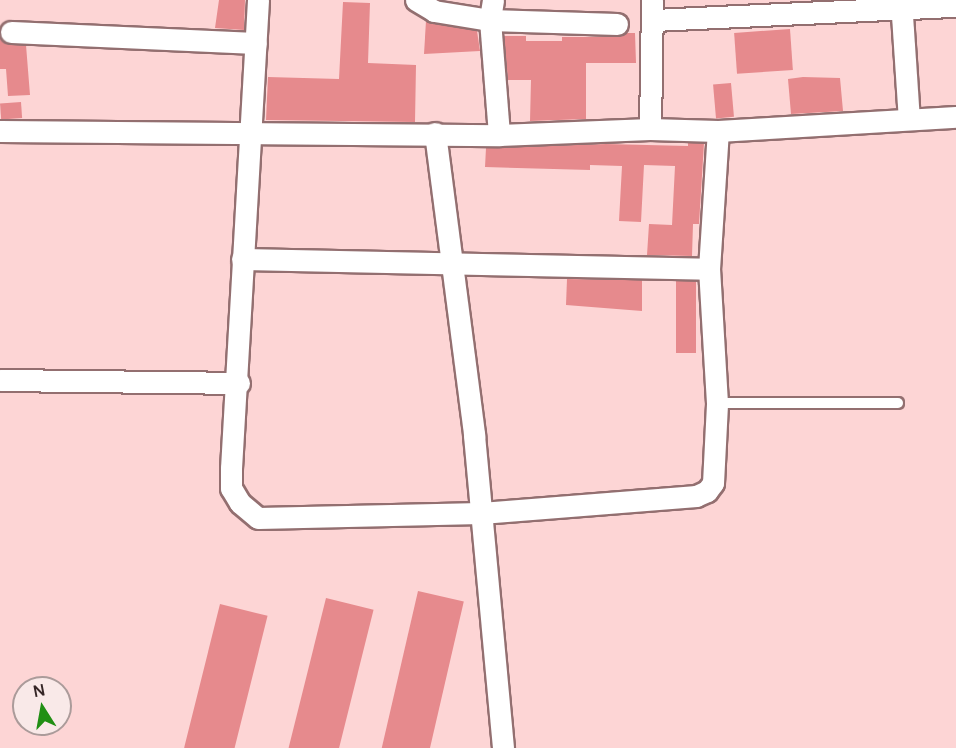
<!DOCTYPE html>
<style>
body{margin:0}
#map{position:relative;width:956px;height:748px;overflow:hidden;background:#fdd5d5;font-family:Manrope,sans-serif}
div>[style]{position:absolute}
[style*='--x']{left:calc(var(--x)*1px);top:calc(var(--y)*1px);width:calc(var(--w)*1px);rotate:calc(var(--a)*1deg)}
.building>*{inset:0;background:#e68a8d;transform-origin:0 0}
.roads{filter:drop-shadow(2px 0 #936f70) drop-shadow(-2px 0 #936f70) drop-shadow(0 2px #936f70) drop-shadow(0 -2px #936f70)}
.service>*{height:10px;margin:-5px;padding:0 5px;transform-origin:5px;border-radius:5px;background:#fff}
.minor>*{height:21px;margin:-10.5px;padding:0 10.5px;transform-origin:10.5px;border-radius:10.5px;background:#fff}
span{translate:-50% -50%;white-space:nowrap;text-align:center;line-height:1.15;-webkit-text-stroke:4.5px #f9e9e8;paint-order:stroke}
.north{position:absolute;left:12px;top:676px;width:60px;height:60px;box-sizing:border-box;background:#f9e9e8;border:2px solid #ab9b9a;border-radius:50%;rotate:349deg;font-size:16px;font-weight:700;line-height:24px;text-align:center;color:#352626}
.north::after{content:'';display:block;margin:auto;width:21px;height:27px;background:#218f14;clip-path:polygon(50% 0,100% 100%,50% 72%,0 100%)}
</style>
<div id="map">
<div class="building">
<div style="clip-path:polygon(219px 0,245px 0,244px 30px,215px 28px)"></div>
<div style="clip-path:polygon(343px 2px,370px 3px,368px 63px,416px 65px,415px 122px,266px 120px,268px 77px,339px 79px)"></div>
<div style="clip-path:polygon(426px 21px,477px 31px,480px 51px,424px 54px)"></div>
<div style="left:790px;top:29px;width:41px;height:56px;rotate:86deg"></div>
<div style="clip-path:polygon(626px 33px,635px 33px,636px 63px,586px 63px,586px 119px,530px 121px,531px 80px,508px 80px,504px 36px,526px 36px,526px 41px,562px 41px,562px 37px,617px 37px)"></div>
<div style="clip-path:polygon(0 38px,10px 45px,26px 45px,30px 95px,8px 96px,6px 69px,0 69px)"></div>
<div style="clip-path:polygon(803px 77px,840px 78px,843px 111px,791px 114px,788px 79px)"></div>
<div style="left:731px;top:83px;width:34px;height:18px;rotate:85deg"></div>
<div style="left:21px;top:102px;width:16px;height:21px;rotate:86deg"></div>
<div style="clip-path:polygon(688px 143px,704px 143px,699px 224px,693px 224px,692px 256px,647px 255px,649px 224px,672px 225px,675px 166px,644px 165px,641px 222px,619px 221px,622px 166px,590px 165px,590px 170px,485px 167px,486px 148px,606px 144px,688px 146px)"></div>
<div style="clip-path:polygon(567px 279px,642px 280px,642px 311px,566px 305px)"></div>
<div style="left:676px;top:281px;width:20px;height:72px"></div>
<div style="left:418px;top:591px;width:47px;height:163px;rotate:13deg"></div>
<div style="left:326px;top:598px;width:49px;height:155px;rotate:14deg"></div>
<div style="left:220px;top:604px;width:49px;height:149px;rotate:14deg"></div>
</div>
<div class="roads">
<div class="service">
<div style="--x:717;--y:403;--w:181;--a:0"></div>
</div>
<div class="minor">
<div style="--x:258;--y:0;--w:469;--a:93.3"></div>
<div style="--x:231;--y:468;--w:20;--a:90"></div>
<div style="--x:231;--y:488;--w:17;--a:59"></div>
<div style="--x:240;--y:503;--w:23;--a:40"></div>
<div style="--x:258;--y:518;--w:223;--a:-1.3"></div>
<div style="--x:481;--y:513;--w:216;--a:-4.5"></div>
<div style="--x:696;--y:496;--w:12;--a:-24"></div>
<div style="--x:707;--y:491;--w:10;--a:-53"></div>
<div style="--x:713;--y:483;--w:80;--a:-87.1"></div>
<div style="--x:717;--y:403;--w:134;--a:-93.4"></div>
<div style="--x:709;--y:269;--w:138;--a:-86.3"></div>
<div style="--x:416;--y:0;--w:21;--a:31"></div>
<div style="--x:434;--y:11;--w:57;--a:9.1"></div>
<div style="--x:490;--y:20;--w:127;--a:1.8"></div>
<div style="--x:493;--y:0;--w:20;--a:99"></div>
<div style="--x:490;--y:20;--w:115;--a:85.5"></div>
<div style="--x:901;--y:0;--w:119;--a:86.2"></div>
<div style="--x:654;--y:20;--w:302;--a:-2.7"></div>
<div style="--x:11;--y:32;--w:245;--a:2.6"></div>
<div style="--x:650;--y:129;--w:68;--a:1.7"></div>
<div style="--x:718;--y:131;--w:238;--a:-3.4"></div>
<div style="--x:0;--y:131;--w:499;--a:0.5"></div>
<div style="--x:499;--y:135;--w:151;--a:-2.3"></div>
<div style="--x:650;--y:129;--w:129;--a:-89.1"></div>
<div style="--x:435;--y:133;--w:305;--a:82.6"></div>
<div style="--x:474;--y:435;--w:314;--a:84.7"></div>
<div style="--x:242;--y:259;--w:467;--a:1.2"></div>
<div style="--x:0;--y:380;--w:239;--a:0.7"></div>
</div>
</div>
<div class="north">N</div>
</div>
